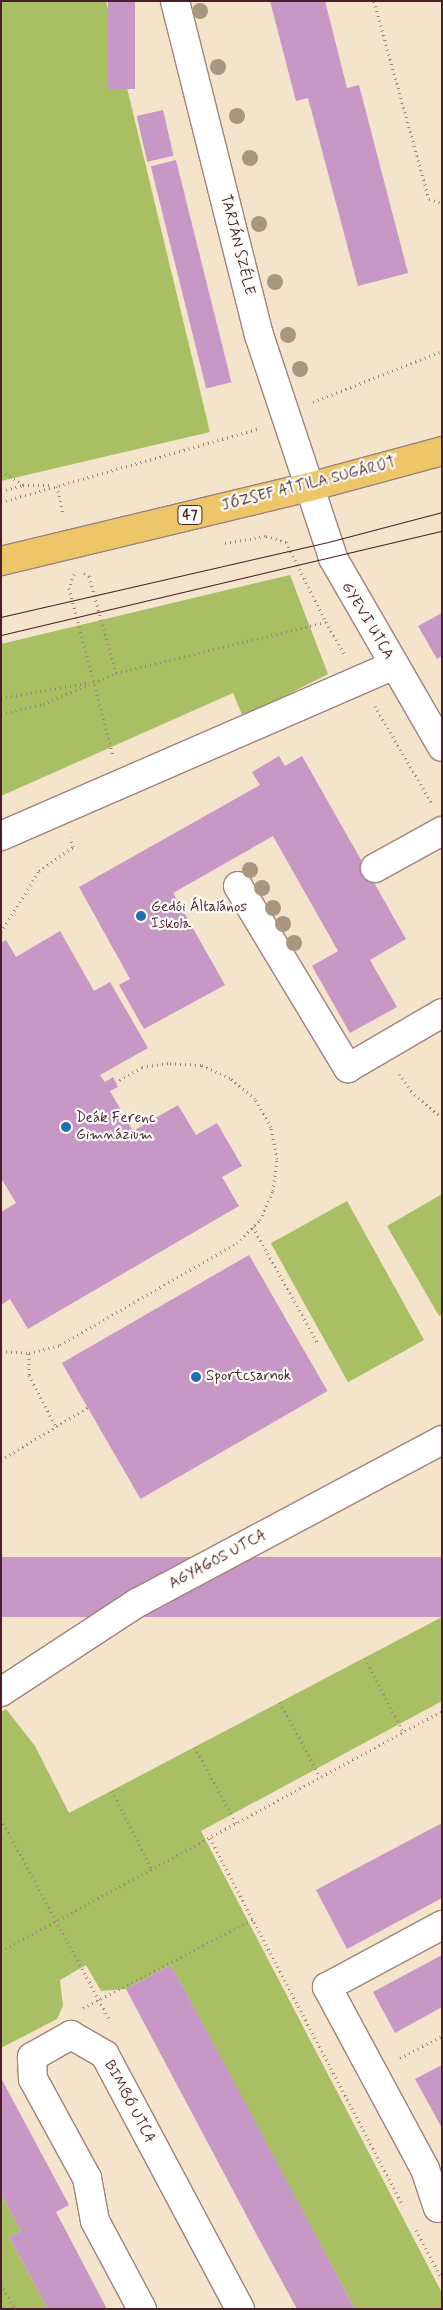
<!DOCTYPE html>
<meta charset="utf-8">
<style>
body{margin:0}
#map{position:relative;width:443px;height:2310px;overflow:hidden;background:#f4e4cb;font-family:Mynerve,sans-serif}
div>[style]{position:absolute}
[style*='--x']{left:calc(var(--x)*1px);top:calc(var(--y)*1px);width:calc(var(--w)*1px);rotate:calc(var(--a)*1deg)}
.green>*{inset:0;background:#a8bf64;transform-origin:0 0}
.building>*{inset:0;background:#c797c6;transform-origin:0 0}
.path>*{height:3px;margin-top:-1.5px;transform-origin:0;background:repeating-linear-gradient(90deg,#9f827b 0 1px,transparent 0 5px)}
.roads{filter:drop-shadow(1px 0 #9f827b) drop-shadow(-1px 0 #9f827b) drop-shadow(0 1px #9f827b) drop-shadow(0 -1px #9f827b)}
.minor>*{height:28px;margin:-14px;padding:0 14px;transform-origin:14px;border-radius:14px;background:#fff}
.major>*{height:28px;margin:-14px;padding:0 14px;transform-origin:14px;border-radius:14px;background:#ecc669}
.tram>*{height:1px;margin:-0.5px;padding:0 0.5px;transform-origin:0.5px;border-radius:0.5px;background:#4a1f2b}
.trees>*{width:16px;height:16px;margin:-8px;border-radius:50%;background:#a9967e}
.dots>*{width:14px;height:14px;translate:-50% -50%;box-sizing:border-box;border:2px solid #fdfcf7;border-radius:50%}
span{translate:-50% -50%;white-space:nowrap;text-align:center;line-height:1.15;-webkit-text-stroke:4.5px #fdfcf7;paint-order:stroke}
.shield-label span{padding:1px 4px;background:#fdfcf7;border:1px solid;border-radius:4px;-webkit-text-stroke-width:0}
.shield-label{font-size:14px;color:#4a1f2b;font-weight:700}
.street-label{font-size:15px;color:#4a1f2b}
.poi-label{font-size:15px;color:#4a1f2b}
.left{translate:0 -50%;text-align:left}
.frame{position:absolute;inset:0;border:2px solid #4a1f2b;pointer-events:none}
</style>
<div id="map">
<div class="green">
<div style="clip-path:polygon(1px 1px,106px 1px,210px 432px,1px 481px)"></div>
<div style="clip-path:polygon(290px 575px,328px 674px,243px 717px,233px 693px,1px 796px,1px 644px)"></div>
<div style="clip-path:polygon(442px 1194px,442px 1314px,439px 1316px,387px 1226px)"></div>
<div style="left:347px;top:1201px;width:159px;height:87px;rotate:61deg"></div>
<div style="clip-path:polygon(442px 1617px,442px 1701px,201px 1831px,442px 2293px,442px 2309px,355px 2309px,171px 1965px,126px 1989px,101px 1991px,86px 1965px,60px 1980px,63px 2006px,57px 2019px,1px 2048px,1px 1712px,6px 1709px,35px 1746px,69px 1813px)"></div>
<div style="clip-path:polygon(1px 2194px,21px 2231px,9px 2237px,48px 2309px,1px 2309px)"></div>
</div>
<div class="building">
<div style="left:108px;top:1px;width:27px;height:88px"></div>
<div style="clip-path:polygon(270px 1px,325px 1px,347px 88px,359px 85px,408px 273px,358px 286px,308px 98px,296px 101px)"></div>
<div style="left:163px;top:110px;width:47px;height:27px;rotate:77deg"></div>
<div style="left:176px;top:160px;width:229px;height:26px;rotate:76deg"></div>
<div style="clip-path:polygon(442px 613px,442px 656px,437px 659px,418px 626px)"></div>
<div style="clip-path:polygon(279px 756px,285px 766px,302px 756px,406px 939px,370px 960px,397px 1007px,350px 1033px,312px 966px,338px 951px,273px 836px,173px 893px,225px 985px,144px 1029px,119px 985px,130px 979px,79px 887px,260px 785px,252px 772px)"></div>
<div style="clip-path:polygon(60px 931px,94px 991px,110px 982px,148px 1048px,100px 1075px,105px 1082px,113px 1077px,118px 1087px,110px 1091px,133px 1131px,178px 1105px,196px 1135px,217px 1123px,242px 1166px,222px 1177px,239px 1206px,28px 1329px,10px 1299px,1px 1305px,1px 1212px,16px 1203px,1px 1178px,1px 943px,6px 940px,16px 957px)"></div>
<div style="left:249px;top:1255px;width:157px;height:216px;rotate:60deg"></div>
<div style="left:442px;top:1557px;width:60px;height:450px;rotate:90deg"></div>
<div style="clip-path:polygon(442px 1823px,442px 1898px,347px 1949px,316px 1890px)"></div>
<div style="clip-path:polygon(442px 1955px,442px 2007px,395px 2033px,373px 1992px)"></div>
<div style="clip-path:polygon(171px 1965px,248px 2108px,355px 2309px,297px 2309px,260px 2241px,126px 1989px)"></div>
<div style="clip-path:polygon(442px 2065px,442px 2128px,415px 2079px)"></div>
<div style="clip-path:polygon(1px 2078px,69px 2205px,56px 2212px,107px 2309px,48px 2309px,9px 2237px,21px 2231px,1px 2194px)"></div>
</div>
<div class="path">
<div style="--x:374;--y:1;--w:205;--a:74.5"></div>
<div style="--x:429;--y:199;--w:14;--a:17"></div>
<div style="--x:313;--y:402;--w:139;--a:-21.6"></div>
<div style="--x:1;--y:471;--w:26;--a:32"></div>
<div style="--x:57;--y:486;--w:29;--a:78"></div>
<div style="--x:1;--y:491;--w:23;--a:-15"></div>
<div style="--x:23;--y:485;--w:28;--a:0"></div>
<div style="--x:1;--y:502;--w:267;--a:-15.9"></div>
<div style="--x:225;--y:543;--w:42;--a:-9.7"></div>
<div style="--x:266;--y:536;--w:21;--a:17"></div>
<div style="--x:286;--y:542;--w:89;--a:63.4"></div>
<div style="--x:84;--y:573;--w:6;--a:31"></div>
<div style="--x:89;--y:576;--w:101;--a:74.4"></div>
<div style="--x:74;--y:574;--w:15;--a:110"></div>
<div style="--x:69;--y:588;--w:174;--a:75.3"></div>
<div style="--x:1;--y:698;--w:87;--a:-9.9"></div>
<div style="--x:375;--y:706;--w:111;--a:59.7"></div>
<div style="--x:1;--y:714;--w:43;--a:-13.4"></div>
<div style="--x:43;--y:704;--w:79;--a:-23"></div>
<div style="--x:116;--y:673;--w:216;--a:-13.7"></div>
<div style="--x:326;--y:622;--w:36;--a:60"></div>
<div style="--x:1;--y:932;--w:72;--a:-58.1"></div>
<div style="--x:39;--y:871;--w:42;--a:-35.2"></div>
<div style="--x:73;--y:847;--w:10;--a:-107"></div>
<div style="--x:399;--y:1074;--w:21;--a:55"></div>
<div style="--x:411;--y:1091;--w:41;--a:41.1"></div>
<div style="--x:253;--y:1227;--w:134;--a:60.9"></div>
<div style="--x:1;--y:1351;--w:28;--a:4"></div>
<div style="--x:29;--y:1353;--w:32;--a:-14"></div>
<div style="--x:60;--y:1345;--w:204;--a:-30"></div>
<div style="--x:237;--y:1243;--w:33;--a:-45"></div>
<div style="--x:260;--y:1220;--w:32;--a:-66"></div>
<div style="--x:273;--y:1191;--w:32;--a:-83"></div>
<div style="--x:277;--y:1159;--w:33;--a:-101"></div>
<div style="--x:271;--y:1127;--w:32;--a:-120"></div>
<div style="--x:255;--y:1099;--w:33;--a:-140"></div>
<div style="--x:230;--y:1078;--w:32;--a:-156"></div>
<div style="--x:201;--y:1065;--w:33;--a:-177"></div>
<div style="--x:168;--y:1063;--w:26;--a:171"></div>
<div style="--x:142;--y:1067;--w:30;--a:150"></div>
<div style="--x:29;--y:1353;--w:22;--a:90"></div>
<div style="--x:29;--y:1375;--w:59;--a:62.6"></div>
<div style="--x:1;--y:1460;--w:102;--a:-31.3"></div>
<div style="--x:365;--y:1658;--w:83;--a:62.8"></div>
<div style="--x:280;--y:1702;--w:85;--a:61.9"></div>
<div style="--x:195;--y:1747;--w:86;--a:61.7"></div>
<div style="--x:112;--y:1791;--w:88;--a:62.9"></div>
<div style="--x:1;--y:1819;--w:230;--a:61.6"></div>
<div style="--x:210;--y:1838;--w:415;--a:62.3"></div>
<div style="--x:1;--y:1951;--w:502;--a:-28.56"></div>
<div style="--x:83;--y:2008;--w:192;--a:-27.6"></div>
<div style="--x:400;--y:2058;--w:47;--a:-27.6"></div>
<div style="--x:416;--y:2230;--w:55;--a:62"></div>
<div style="--x:1;--y:2284;--w:29;--a:61"></div>
</div>
<div class="roads">
<div class="minor">
<div style="--x:175;--y:1;--w:344;--a:75.9"></div>
<div style="--x:259;--y:335;--w:235;--a:71.6"></div>
<div style="--x:333;--y:558;--w:218;--a:60"></div>
<div style="--x:1;--y:836;--w:429;--a:-23.5"></div>
<div style="--x:375;--y:868;--w:77;--a:-28.9"></div>
<div style="--x:238;--y:886;--w:213;--a:58.9"></div>
<div style="--x:348;--y:1068;--w:109;--a:-30.3"></div>
<div style="--x:1;--y:1692;--w:163;--a:-33.2"></div>
<div style="--x:137;--y:1603;--w:346;--a:-28.1"></div>
<div style="--x:438;--y:2208;--w:41;--a:-108.4"></div>
<div style="--x:425;--y:2169;--w:207;--a:-118.3"></div>
<div style="--x:327;--y:1987;--w:131;--a:-28.3"></div>
<div style="--x:142;--y:2309;--w:100;--a:-118.1"></div>
<div style="--x:95;--y:2221;--w:44;--a:-100.5"></div>
<div style="--x:87;--y:2178;--w:113;--a:-118.6"></div>
<div style="--x:33;--y:2079;--w:22;--a:-93"></div>
<div style="--x:32;--y:2057;--w:45;--a:-29.4"></div>
<div style="--x:71;--y:2035;--w:39;--a:30"></div>
<div style="--x:105;--y:2055;--w:288;--a:62"></div>
</div>
<div class="major">
<div style="--x:1;--y:561;--w:317;--a:-13.5"></div>
<div style="--x:309;--y:487;--w:138;--a:-15.1"></div>
</div>
</div>
<div class="tram">
<div style="--x:1;--y:617;--w:335;--a:-12.9"></div>
<div style="--x:328;--y:542;--w:118;--a:-14.7"></div>
<div style="--x:1;--y:635;--w:453;--a:-13.3"></div>
</div>
<div class="trees">
<div style="left:200px;top:11px"></div>
<div style="left:218px;top:67px"></div>
<div style="left:237px;top:116px"></div>
<div style="left:250px;top:158px"></div>
<div style="left:259px;top:224px"></div>
<div style="left:275px;top:282px"></div>
<div style="left:288px;top:335px"></div>
<div style="left:300px;top:369px"></div>
<div style="left:250px;top:870px"></div>
<div style="left:262px;top:888px"></div>
<div style="left:273px;top:908px"></div>
<div style="left:283px;top:924px"></div>
<div style="left:294px;top:943px"></div>
</div>
<div class="dots">
<div style="left:141px;top:916px;background:#1f6fb2"></div>
<div style="left:66px;top:1127px;background:#1f6fb2"></div>
<div style="left:196px;top:1377px;background:#1f6fb2"></div>
</div>
<div class="shield-label">
<span style="left:190px;top:515px">47</span>
</div>
<div class="street-label">
<span style="left:237px;top:245px;rotate:76deg">TARJÁN SZÉLE</span>
<span style="left:309px;top:485px;rotate:-14deg">JÓZSEF ATTILA SUGÁRÚT</span>
<span style="left:367px;top:621px;rotate:59deg">GYEVI UTCA</span>
<span style="left:218px;top:1560px;rotate:-28deg">AGYAGOS UTCA</span>
<span style="left:129px;top:2102px;rotate:62deg">BIMBÓ UTCA</span>
</div>
<div class="poi-label">
<span class="left" style="left:151px;top:916px">Gedói Általános<br>Iskola</span>
<span class="left" style="left:76px;top:1127px">Deák Ferenc<br>Gimnázium</span>
<span class="left" style="left:206px;top:1377px">Sportcsarnok</span>
</div>
<div class="frame"></div>
</div>
